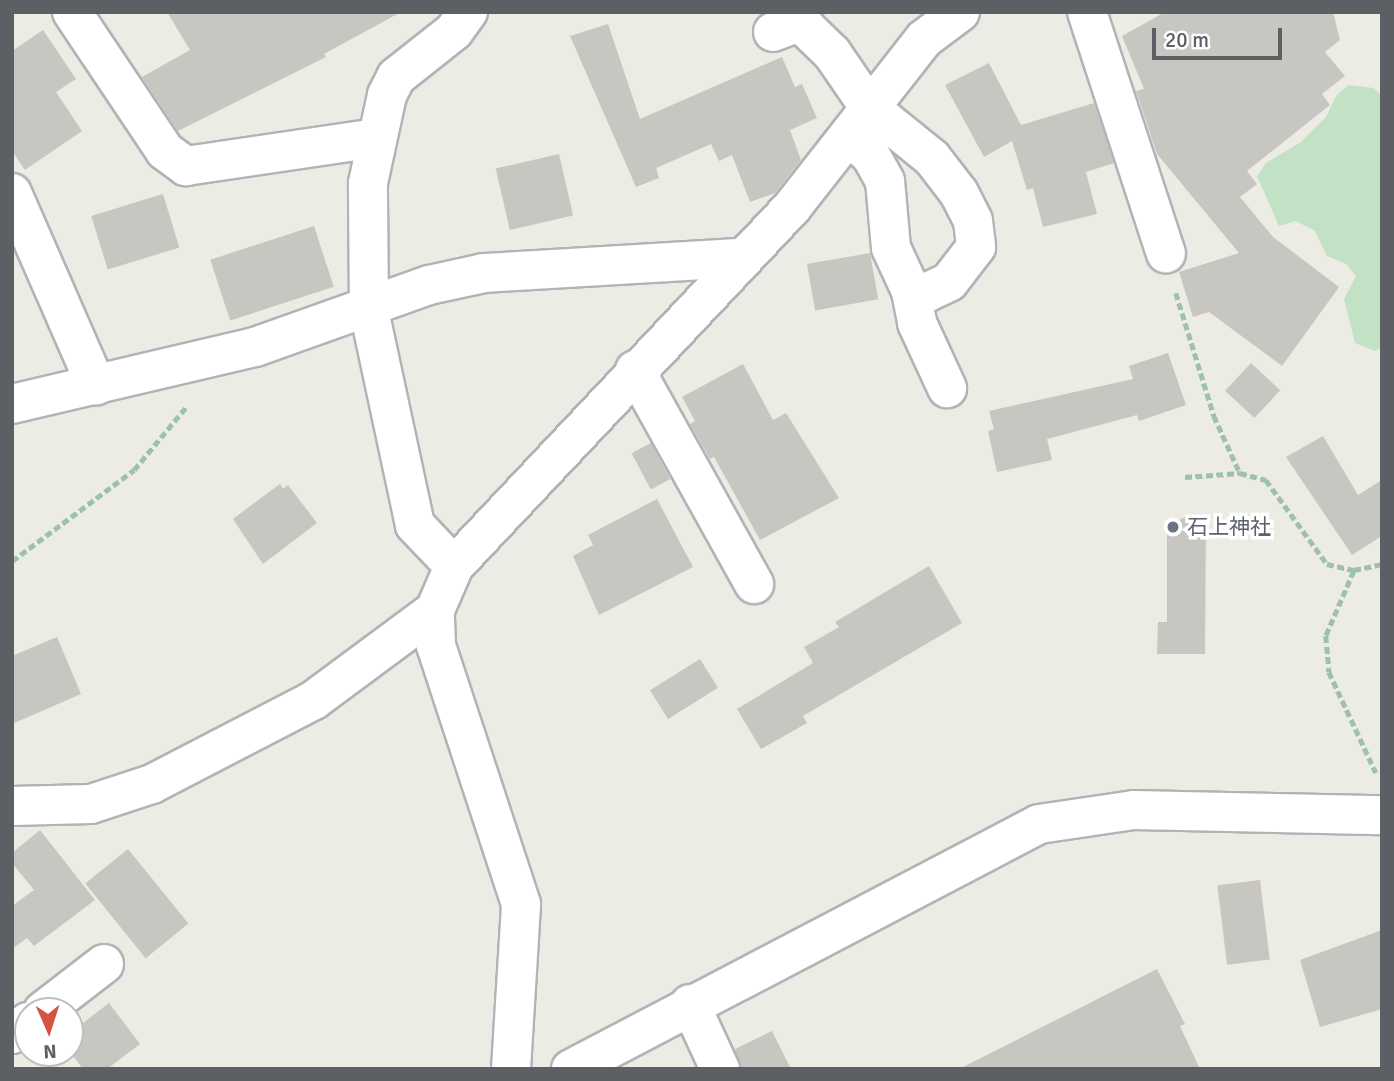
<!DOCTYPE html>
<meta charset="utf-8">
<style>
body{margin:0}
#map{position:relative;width:1394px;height:1081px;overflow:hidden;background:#ecebe4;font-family:Signika,"Noto Sans JP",sans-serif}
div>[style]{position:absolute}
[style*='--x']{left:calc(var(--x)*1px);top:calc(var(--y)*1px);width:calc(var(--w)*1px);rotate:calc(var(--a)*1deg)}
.green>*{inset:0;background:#c3e1c5}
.building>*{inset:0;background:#c8c6c0;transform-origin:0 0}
.path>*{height:4.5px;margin-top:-2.25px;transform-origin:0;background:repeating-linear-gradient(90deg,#9dc1a9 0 7px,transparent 0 10.5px)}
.roads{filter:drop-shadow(2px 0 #b1b4b7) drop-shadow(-2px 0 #b1b4b7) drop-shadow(0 2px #b1b4b7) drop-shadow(0 -2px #b1b4b7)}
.minor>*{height:38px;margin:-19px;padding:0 19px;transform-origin:19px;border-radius:19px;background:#fff}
.dots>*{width:19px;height:19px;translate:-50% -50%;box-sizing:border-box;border:4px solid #fff;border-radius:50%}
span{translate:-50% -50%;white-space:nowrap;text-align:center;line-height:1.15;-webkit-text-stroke:7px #fff;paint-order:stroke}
.worship-label{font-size:21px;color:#5b616d}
.left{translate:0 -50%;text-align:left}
.frame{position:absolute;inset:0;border:14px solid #5c5f63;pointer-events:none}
.north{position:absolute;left:14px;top:997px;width:70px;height:70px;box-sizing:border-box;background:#fff;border:2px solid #bebfc1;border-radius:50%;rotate:177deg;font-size:19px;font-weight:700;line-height:28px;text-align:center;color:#5c5f63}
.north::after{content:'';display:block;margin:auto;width:24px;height:32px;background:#d35443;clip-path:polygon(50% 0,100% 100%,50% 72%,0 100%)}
.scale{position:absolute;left:1152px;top:28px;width:130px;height:32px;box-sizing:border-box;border:4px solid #5c5f63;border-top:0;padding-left:9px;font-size:21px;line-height:24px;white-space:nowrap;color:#5c5f63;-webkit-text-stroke:5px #fff;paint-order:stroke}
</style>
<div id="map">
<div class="green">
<div style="clip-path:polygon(1348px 85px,1373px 88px,1382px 96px,1382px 348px,1375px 351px,1355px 343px,1344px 299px,1356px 276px,1346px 264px,1327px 256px,1315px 231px,1296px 221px,1279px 226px,1257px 176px,1266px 163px,1301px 142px,1326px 117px,1336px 96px)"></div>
</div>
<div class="building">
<div style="clip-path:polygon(167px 12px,401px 12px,324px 54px,326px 57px,178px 131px,142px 77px,190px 50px)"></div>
<div style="clip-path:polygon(1165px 12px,1333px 12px,1340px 40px,1325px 52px,1345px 76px,1322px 94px,1330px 105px,1247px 171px,1257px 184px,1240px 197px,1273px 237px,1339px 287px,1282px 366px,1209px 312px,1193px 317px,1179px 272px,1239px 253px,1157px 154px,1136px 91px,1144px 89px,1122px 36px)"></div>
<div style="clip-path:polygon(608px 24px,640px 119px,782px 57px,795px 87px,802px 84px,817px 118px,790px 130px,801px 160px,775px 193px,750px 202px,732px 155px,719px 161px,711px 144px,656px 168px,655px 164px,659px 178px,636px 187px,570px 36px)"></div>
<div style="clip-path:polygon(43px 30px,76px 79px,56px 92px,82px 131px,25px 170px,12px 151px,12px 51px)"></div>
<div style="clip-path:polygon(989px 63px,1021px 125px,1094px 103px,1114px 163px,1086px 172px,1097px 214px,1043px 227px,1033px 188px,1027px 190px,1012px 141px,984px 157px,945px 85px)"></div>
<div style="left:559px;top:154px;width:63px;height:65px;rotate:77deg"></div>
<div style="left:163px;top:194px;width:56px;height:75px;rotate:73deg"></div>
<div style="left:314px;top:226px;width:64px;height:109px;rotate:72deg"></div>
<div style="left:870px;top:253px;width:47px;height:64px;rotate:80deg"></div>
<div style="clip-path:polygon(1168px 353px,1186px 405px,1139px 421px,1137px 415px,1047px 439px,1052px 460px,997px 472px,988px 431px,994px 429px,989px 411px,1133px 379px,1129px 366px)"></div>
<div style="left:1251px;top:363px;width:40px;height:38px;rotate:43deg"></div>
<div style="clip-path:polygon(743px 364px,773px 420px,786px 413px,839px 498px,760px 540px,714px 457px,710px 459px,690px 424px,695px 421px,682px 397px)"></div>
<div style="clip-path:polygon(1323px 436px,1358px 495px,1382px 480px,1382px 536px,1352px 555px,1286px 457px)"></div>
<div style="left:651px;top:443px;width:41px;height:22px;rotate:62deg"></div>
<div style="clip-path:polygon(280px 484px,283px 489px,288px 485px,317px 523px,263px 564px,233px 519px)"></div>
<div style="clip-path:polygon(657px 499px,693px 567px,599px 615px,573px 556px,593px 545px,588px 535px)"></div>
<div style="clip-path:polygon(1185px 517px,1206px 517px,1205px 654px,1157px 654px,1158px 622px,1167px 622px,1167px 527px)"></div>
<div style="clip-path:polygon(929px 566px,962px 623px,803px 716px,807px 723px,761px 749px,737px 709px,813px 663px,804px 647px,839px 627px,835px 622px)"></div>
<div style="clip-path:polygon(57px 637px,81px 694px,12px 724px,12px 656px)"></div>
<div style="left:700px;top:659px;width:34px;height:59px;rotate:58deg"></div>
<div style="clip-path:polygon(40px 830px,95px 900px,34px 946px,27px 938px,12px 949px,12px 906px,34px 890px,12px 863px,12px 853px)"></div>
<div style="left:128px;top:849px;width:96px;height:55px;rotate:51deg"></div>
<div style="left:1260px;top:880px;width:80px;height:43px;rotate:83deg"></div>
<div style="clip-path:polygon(1382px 930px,1382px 1009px,1320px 1027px,1300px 960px)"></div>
<div style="clip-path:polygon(1157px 969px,1185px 1024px,1180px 1026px,1200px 1069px,959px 1069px)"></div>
<div style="clip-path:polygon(109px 1003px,140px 1044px,107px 1069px,83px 1069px,70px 1052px,70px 1033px)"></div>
<div style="clip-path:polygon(772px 1031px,791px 1069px,741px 1069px,735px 1049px)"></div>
</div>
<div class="path">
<div style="--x:1176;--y:293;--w:129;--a:72.8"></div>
<div style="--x:1214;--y:416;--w:63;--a:65.5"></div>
<div style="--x:1185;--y:477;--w:55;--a:-4.2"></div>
<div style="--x:1240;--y:473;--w:27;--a:15"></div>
<div style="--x:1266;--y:480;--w:104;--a:54"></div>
<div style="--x:1327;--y:564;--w:28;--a:13"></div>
<div style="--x:1354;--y:570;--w:29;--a:-12"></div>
<div style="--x:12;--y:561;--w:152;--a:-36.7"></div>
<div style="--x:134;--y:470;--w:83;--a:-50.4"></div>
<div style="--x:1354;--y:571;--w:71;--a:113.3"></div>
<div style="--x:1326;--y:636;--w:36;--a:85"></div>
<div style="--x:1329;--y:672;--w:111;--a:65"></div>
</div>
<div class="roads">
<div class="minor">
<div style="--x:72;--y:12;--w:167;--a:56.2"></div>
<div style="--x:165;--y:151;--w:26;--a:36"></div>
<div style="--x:186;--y:166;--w:192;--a:-8.4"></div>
<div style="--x:1087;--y:12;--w:254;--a:71.9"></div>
<div style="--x:773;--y:32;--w:22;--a:-21"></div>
<div style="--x:794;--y:24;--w:13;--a:18"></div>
<div style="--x:806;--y:28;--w:36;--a:44"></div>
<div style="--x:832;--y:53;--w:65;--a:55.6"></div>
<div style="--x:869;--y:107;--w:81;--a:39"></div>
<div style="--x:932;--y:158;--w:44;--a:52.4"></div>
<div style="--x:959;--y:193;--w:31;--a:63"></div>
<div style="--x:973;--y:221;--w:26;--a:83"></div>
<div style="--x:976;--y:247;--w:44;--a:127.6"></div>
<div style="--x:949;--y:282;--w:23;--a:155"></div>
<div style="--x:928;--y:292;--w:17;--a:-177"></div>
<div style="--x:911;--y:291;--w:47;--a:-114.9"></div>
<div style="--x:891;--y:248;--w:67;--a:-95.1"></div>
<div style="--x:885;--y:181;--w:29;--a:-119"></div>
<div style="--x:871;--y:156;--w:29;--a:-136"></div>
<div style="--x:12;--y:193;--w:210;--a:66.4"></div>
<div style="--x:911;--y:291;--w:33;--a:79"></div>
<div style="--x:917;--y:323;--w:72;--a:65.2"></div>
<div style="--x:635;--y:370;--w:245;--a:60.9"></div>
<div style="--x:12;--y:404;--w:250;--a:-13.2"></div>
<div style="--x:255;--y:347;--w:185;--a:-19.6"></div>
<div style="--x:429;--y:285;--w:56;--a:-12.3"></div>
<div style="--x:484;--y:273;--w:256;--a:-3.4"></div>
<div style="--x:454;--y:566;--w:57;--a:-133.6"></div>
<div style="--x:415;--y:525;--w:220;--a:-102.1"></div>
<div style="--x:369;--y:310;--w:127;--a:-90.5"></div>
<div style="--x:368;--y:183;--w:90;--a:-77.8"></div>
<div style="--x:387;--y:95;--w:20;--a:-63"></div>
<div style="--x:396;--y:77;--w:74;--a:-38.4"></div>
<div style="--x:454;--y:31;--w:24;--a:-54"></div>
<div style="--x:12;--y:806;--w:79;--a:-1.5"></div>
<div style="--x:91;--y:804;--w:64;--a:-18.2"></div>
<div style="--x:152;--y:784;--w:182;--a:-27.4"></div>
<div style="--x:314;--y:700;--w:151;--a:-36.6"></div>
<div style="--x:690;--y:1004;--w:72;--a:65.2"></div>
<div style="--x:43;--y:1011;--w:77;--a:-37.6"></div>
<div style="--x:12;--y:1034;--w:20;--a:-37"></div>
<div style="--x:511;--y:1069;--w:165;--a:-86.5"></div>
<div style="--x:521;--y:904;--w:272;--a:-108.2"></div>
<div style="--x:436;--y:646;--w:36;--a:-92"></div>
<div style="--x:435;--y:610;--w:48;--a:-66.6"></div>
<div style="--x:454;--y:566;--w:494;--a:-46.7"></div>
<div style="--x:793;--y:206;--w:212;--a:-51.9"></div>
<div style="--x:924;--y:39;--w:45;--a:-36.9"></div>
<div style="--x:571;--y:1069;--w:528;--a:-27.63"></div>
<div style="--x:1039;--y:824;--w:96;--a:-8.4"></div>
<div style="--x:1134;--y:810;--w:248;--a:1.2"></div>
</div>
</div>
<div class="dots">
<div style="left:1173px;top:527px;background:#6b7280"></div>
</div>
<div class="worship-label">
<span class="left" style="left:1187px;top:527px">石上神社</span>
</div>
<div class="frame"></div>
<div class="north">N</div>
<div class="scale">20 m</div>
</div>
